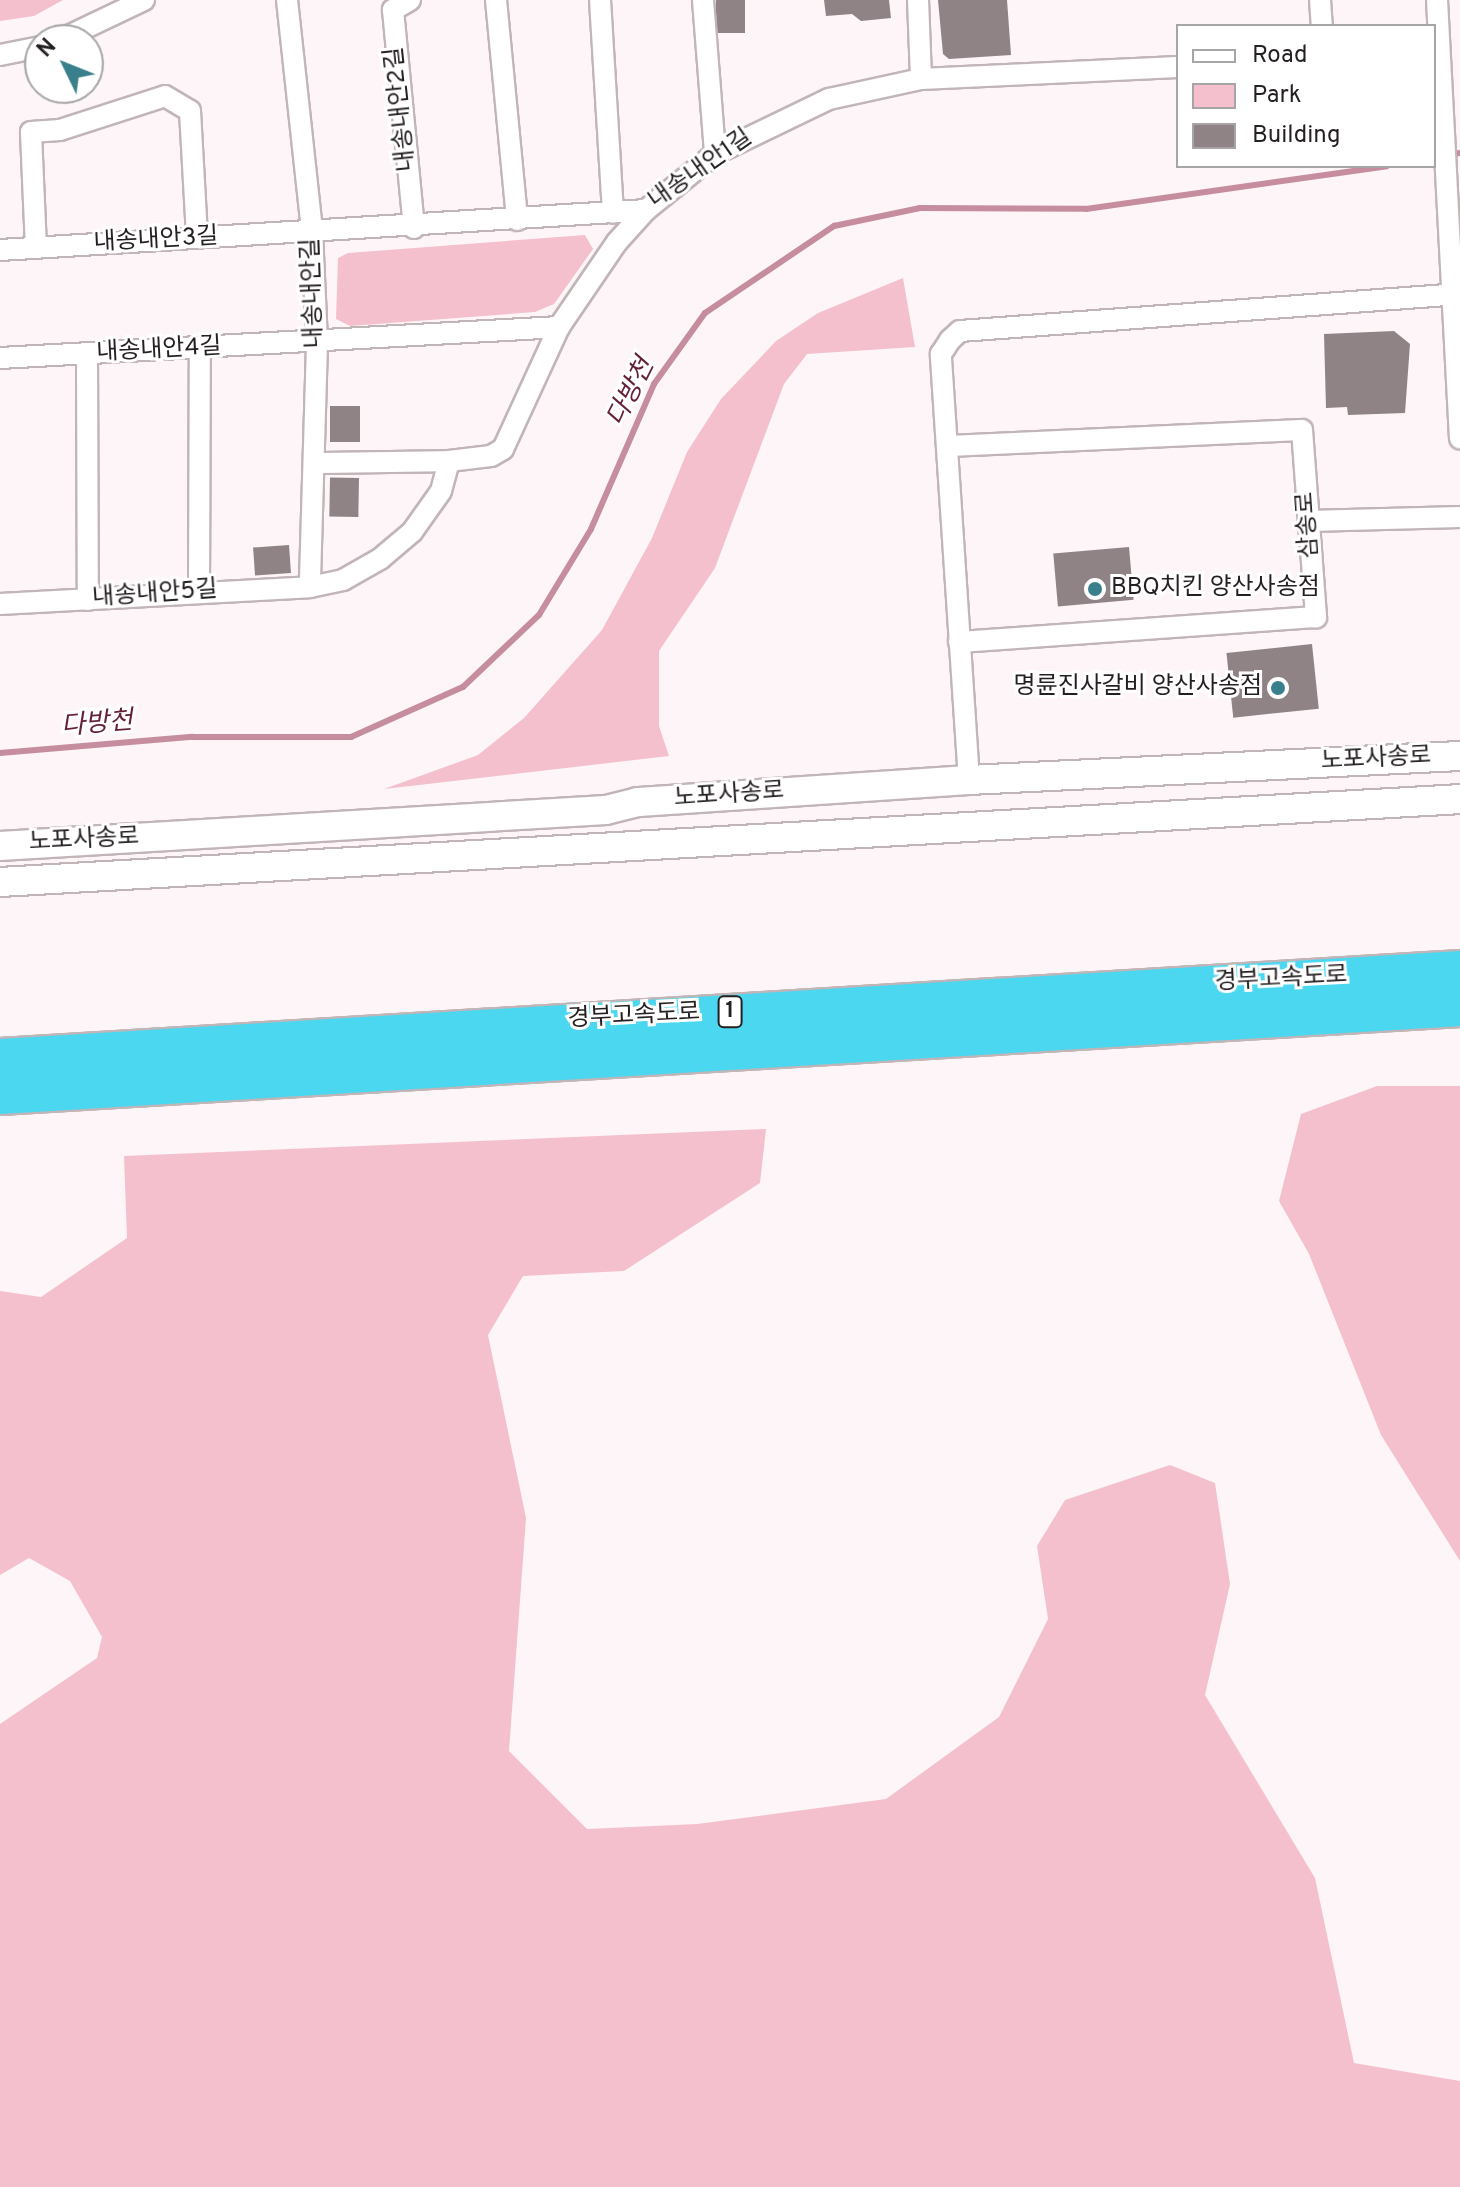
<!DOCTYPE html>
<meta charset="utf-8">
<style>
body{margin:0}
#map{position:relative;width:1460px;height:2187px;overflow:hidden;background:#fdf5f7;font-family:Overpass,"Noto Sans KR",sans-serif}
div>[style]{position:absolute}
[style*='--x']{left:calc(var(--x)*1px);top:calc(var(--y)*1px);width:calc(var(--w)*1px);rotate:calc(var(--a)*1deg)}
.green>*{inset:0;background:#f4c0ce}
.stream>*{height:6px;margin:-3px;padding:0 3px;transform-origin:3px;border-radius:3px;background:#c58d9d}
.building>*{inset:0;background:#8f8386;transform-origin:0 0}
.roads{filter:drop-shadow(2px 0 #c2b5b8) drop-shadow(-2px 0 #c2b5b8) drop-shadow(0 2px #c2b5b8) drop-shadow(0 -2px #c2b5b8)}
.minor>*{height:20px;margin:-10px;padding:0 10px;transform-origin:10px;border-radius:10px;background:#fff}
.secondary>*{height:28px;margin:-14px;padding:0 14px;transform-origin:14px;border-radius:14px;background:#fff}
.motorway>*{height:38px;margin:-19px;padding:0 19px;transform-origin:19px;border-radius:19px;background:#4bd7ef}
.dots>*{width:22px;height:22px;translate:-50% -50%;box-sizing:border-box;border:4px solid #fff;border-radius:50%}
span{translate:-50% -50%;white-space:nowrap;text-align:center;line-height:1.15;-webkit-text-stroke:6px #fff;paint-order:stroke}
.shield-label span{padding:2px 6px;background:#fff;border:2px solid;border-radius:6px;-webkit-text-stroke-width:0}
.shield-label{font-size:22px;color:#241f20;font-weight:700}
.street-label{font-size:24px;color:#241f20}
.poi-label{font-size:24px;color:#241f20}
.left{translate:0 -50%;text-align:left}
.right{translate:-100% -50%;text-align:right}
.water-label{font-size:26px;color:#64203a;font-style:italic}
.legend{position:absolute;left:1176px;top:24px;width:260px;height:144px;box-sizing:border-box;background:#fff;border:2px solid #a7a5a6;margin:0;padding:10px 14px;list-style:none;font-size:24px;color:#241f20}
.legend li{display:flex;align-items:center;gap:16px;height:40px}
.legend b{width:40px;border:2px solid #a7a5a6}
.north{position:absolute;left:24px;top:24px;width:80px;height:80px;box-sizing:border-box;background:#fff;border:2px solid #a7a5a6;border-radius:50%;rotate:313deg;font-size:22px;font-weight:700;line-height:32px;text-align:center;color:#241f20}
.north::after{content:'';display:block;margin:auto;width:28px;height:36px;background:#3a808c;clip-path:polygon(50% 0,100% 100%,50% 72%,0 100%)}
</style>
<div id="map">
<div class="green">
<div style="clip-path:polygon(0 0,63px 0,34px 16px,0 21px)"></div>
<div style="clip-path:polygon(585px 235px,593px 249px,554px 304px,535px 312px,350px 326px,336px 319px,338px 258px,348px 253px)"></div>
<div style="clip-path:polygon(903px 278px,915px 347px,807px 354px,784px 384px,715px 568px,659px 651px,659px 726px,669px 756px,384px 789px,478px 755px,524px 718px,602px 630px,652px 538px,687px 452px,721px 399px,776px 341px,818px 313px)"></div>
<div style="clip-path:polygon(1377px 1086px,1460px 1086px,1460px 1561px,1381px 1435px,1309px 1254px,1279px 1201px,1301px 1114px)"></div>
<div style="clip-path:polygon(766px 1129px,760px 1183px,624px 1271px,523px 1276px,488px 1335px,526px 1518px,509px 1751px,587px 1829px,697px 1824px,886px 1799px,999px 1717px,1048px 1619px,1037px 1546px,1065px 1500px,1170px 1465px,1215px 1483px,1230px 1584px,1205px 1695px,1315px 1878px,1354px 2063px,1460px 2081px,1460px 2187px,0 2187px,0 1724px,97px 1658px,102px 1637px,70px 1581px,29px 1558px,0 1575px,0 1291px,41px 1297px,127px 1238px,124px 1156px)"></div>
</div>
<div class="stream">
<div style="--x:1434;--y:158;--w:26;--a:-11"></div>
<div style="--x:0;--y:753;--w:193;--a:-4.8"></div>
<div style="--x:192;--y:737;--w:159;--a:0"></div>
<div style="--x:351;--y:737;--w:123;--a:-24.1"></div>
<div style="--x:463;--y:687;--w:105;--a:-43.5"></div>
<div style="--x:539;--y:615;--w:100;--a:-58.8"></div>
<div style="--x:591;--y:529;--w:158;--a:-66.5"></div>
<div style="--x:654;--y:384;--w:87;--a:-54.3"></div>
<div style="--x:705;--y:313;--w:156;--a:-34"></div>
<div style="--x:834;--y:226;--w:88;--a:-11.8"></div>
<div style="--x:920;--y:208;--w:166;--a:0.3"></div>
<div style="--x:1086;--y:209;--w:304;--a:-8.1"></div>
</div>
<div class="building">
<div style="left:716px;top:0;width:29px;height:33px"></div>
<div style="clip-path:polygon(824px 0,889px 0,891px 18px,861px 21px,852px 14px,826px 16px)"></div>
<div style="clip-path:polygon(938px 0,1007px 0,1011px 55px,949px 59px,943px 54px)"></div>
<div style="clip-path:polygon(1394px 331px,1410px 344px,1405px 413px,1348px 415px,1347px 407px,1326px 408px,1324px 334px)"></div>
<div style="left:330px;top:406px;width:30px;height:36px"></div>
<div style="left:359px;top:478px;width:39px;height:29px;rotate:91deg"></div>
<div style="left:289px;top:545px;width:28px;height:36px;rotate:86deg"></div>
<div style="left:1129px;top:547px;width:53px;height:76px;rotate:85deg"></div>
<div style="left:1312px;top:644px;width:65px;height:86px;rotate:84deg"></div>
</div>
<div class="roads">
<div class="minor">
<div style="--x:287;--y:0;--w:233;--a:83.8"></div>
<div style="--x:312;--y:232;--w:112;--a:87.4"></div>
<div style="--x:317;--y:344;--w:243;--a:91.7"></div>
<div style="--x:410;--y:0;--w:20;--a:150"></div>
<div style="--x:393;--y:10;--w:219;--a:84.5"></div>
<div style="--x:496;--y:0;--w:221;--a:84.5"></div>
<div style="--x:600;--y:0;--w:213;--a:86.5"></div>
<div style="--x:703;--y:0;--w:154;--a:85.5"></div>
<div style="--x:918;--y:0;--w:79;--a:87.8"></div>
<div style="--x:1320;--y:0;--w:26;--a:86"></div>
<div style="--x:1437;--y:0;--w:439;--a:87"></div>
<div style="--x:60;--y:40;--w:93;--a:-25.5"></div>
<div style="--x:0;--y:55;--w:41;--a:-11.3"></div>
<div style="--x:36;--y:248;--w:116;--a:-92.5"></div>
<div style="--x:31;--y:132;--w:29;--a:-4"></div>
<div style="--x:60;--y:130;--w:110;--a:-17.9"></div>
<div style="--x:165;--y:96;--w:29;--a:31"></div>
<div style="--x:190;--y:111;--w:127;--a:86.8"></div>
<div style="--x:0;--y:250;--w:647;--a:-3.54"></div>
<div style="--x:646;--y:210;--w:89;--a:-39.1"></div>
<div style="--x:715;--y:154;--w:127;--a:-25.8"></div>
<div style="--x:829;--y:99;--w:94;--a:-12.3"></div>
<div style="--x:921;--y:79;--w:257;--a:-2.7"></div>
<div style="--x:87;--y:356;--w:244;--a:89.8"></div>
<div style="--x:0;--y:358;--w:560;--a:-3.17"></div>
<div style="--x:948;--y:446;--w:354;--a:-2.6"></div>
<div style="--x:1302;--y:430;--w:188;--a:85.7"></div>
<div style="--x:1316;--y:617;--w:358;--a:176"></div>
<div style="--x:314;--y:463;--w:135;--a:-0.8"></div>
<div style="--x:1309;--y:521;--w:151;--a:-1.5"></div>
<div style="--x:199;--y:592;--w:244;--a:-89.8"></div>
<div style="--x:0;--y:604;--w:310;--a:-3.1"></div>
<div style="--x:310;--y:587;--w:34;--a:-12"></div>
<div style="--x:343;--y:580;--w:43;--a:-29.6"></div>
<div style="--x:380;--y:559;--w:42;--a:-40.2"></div>
<div style="--x:412;--y:532;--w:50;--a:-54.7"></div>
<div style="--x:441;--y:491;--w:31;--a:-75"></div>
<div style="--x:449;--y:461;--w:42;--a:-6.8"></div>
<div style="--x:491;--y:456;--w:14;--a:-30"></div>
<div style="--x:503;--y:449;--w:134;--a:-65.3"></div>
<div style="--x:559;--y:327;--w:103;--a:-55.7"></div>
<div style="--x:617;--y:242;--w:43;--a:-47.8"></div>
<div style="--x:969;--y:780;--w:427;--a:-93.8"></div>
<div style="--x:941;--y:354;--w:17;--a:-57"></div>
<div style="--x:950;--y:340;--w:13;--a:-42"></div>
<div style="--x:960;--y:331;--w:501;--a:-4.23"></div>
</div>
<div class="secondary">
<div style="--x:0;--y:846;--w:607;--a:-3.4"></div>
<div style="--x:606;--y:810;--w:33;--a:-14"></div>
<div style="--x:638;--y:802;--w:332;--a:-3.8"></div>
<div style="--x:969;--y:780;--w:492;--a:-2.8"></div>
<div style="--x:0;--y:882;--w:1462;--a:-3.25"></div>
</div>
<div class="motorway">
<div style="--x:0;--y:1058;--w:1463;--a:-3.45"></div>
<div style="--x:0;--y:1095;--w:1463;--a:-3.45"></div>
</div>
</div>
<div class="dots">
<div style="left:1095px;top:589px;background:#3a808c"></div>
<div style="left:1278px;top:688px;background:#3a808c"></div>
</div>
<div class="shield-label">
<span style="left:730px;top:1012px">1</span>
</div>
<div class="street-label">
<span style="left:402px;top:109px;rotate:-96deg">내송내안2길</span>
<span style="left:701px;top:170px;rotate:-35deg">내송내안1길</span>
<span style="left:156px;top:241px;rotate:-3deg">내송내안3길</span>
<span style="left:314px;top:293px;rotate:-92deg">내송내안길</span>
<span style="left:159px;top:351px;rotate:-3deg">내송내안4길</span>
<span style="left:1309px;top:525px;rotate:-94deg">삼송로</span>
<span style="left:155px;top:595px;rotate:-4deg">내송내안5길</span>
<span style="left:1376px;top:760px;rotate:-3deg">노포사송로</span>
<span style="left:729px;top:796px;rotate:-4deg">노포사송로</span>
<span style="left:84px;top:841px;rotate:-3deg">노포사송로</span>
<span style="left:1281px;top:980px;rotate:-3deg">경부고속도로</span>
<span style="left:634px;top:1017px;rotate:-3deg">경부고속도로</span>
</div>
<div class="poi-label">
<span class="left" style="left:1111px;top:589px">BBQ치킨 양산사송점</span>
<span class="right" style="left:1262px;top:688px">명륜진사갈비 양산사송점</span>
</div>
<div class="water-label">
<span style="left:632px;top:393px;rotate:-63deg">다방천</span>
<span style="left:97px;top:725px;rotate:-5deg">다방천</span>
</div>
<ul class="legend">
<li><b style="height:10px;background:#fff"></b>Road</li>
<li><b style="height:22px;background:#f4c0ce"></b>Park</li>
<li><b style="height:22px;background:#8f8386"></b>Building</li>
</ul>
<div class="north">N</div>
</div>
